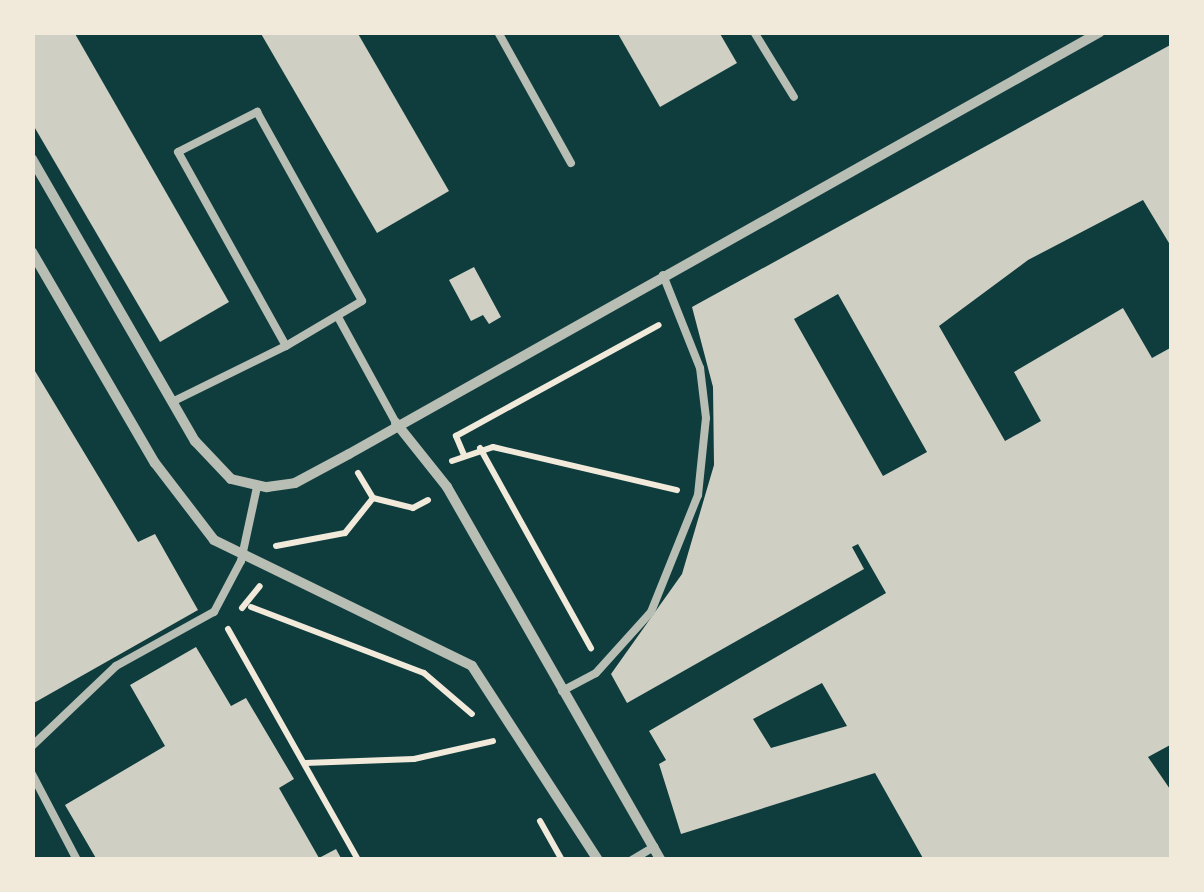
<!DOCTYPE html>
<style>
body{margin:0}
#map{position:relative;width:1204px;height:892px;overflow:hidden;background:#0f3d3e;font-family:"Alegreya Sans",sans-serif}
div>[style]{position:absolute}
[style*='--x']{left:calc(var(--x)*1px);top:calc(var(--y)*1px);width:calc(var(--w)*1px);rotate:calc(var(--a)*1deg)}
.building>*{inset:0;background:#cfcfc3}
.path>*{height:6px;margin:-3px;padding:0 3px;transform-origin:3px;border-radius:3px;background:#f1e9da}
.service>*{height:8px;margin:-4px;padding:0 4px;transform-origin:4px;border-radius:4px;background:#b8beb3}
.minor>*{height:10px;margin:-5px;padding:0 5px;transform-origin:5px;border-radius:5px;background:#b8beb3}
span{translate:-50% -50%;white-space:nowrap;text-align:center;line-height:1.15;-webkit-text-stroke:8px #f1e9da;paint-order:stroke}
.frame{position:absolute;inset:0;border:35px solid #f1e9da;pointer-events:none}
</style>
<div id="map">
<div class="building">
<div style="clip-path:polygon(32px 32px,74px 32px,229px 302px,160px 342px,32px 123px)"></div>
<div style="clip-path:polygon(260px 32px,357px 32px,449px 191px,377px 233px)"></div>
<div style="clip-path:polygon(617px 32px,719px 32px,737px 63px,660px 107px)"></div>
<div style="clip-path:polygon(evenodd,1172px 44px,1172px 248px,1143px 200px,1028px 260px,939px 326px,1005px 441px,1041px 421px,1014px 372px,1123px 308px,1152px 358px,1172px 347px,1172px 744px,1148px 757px,1172px 792px,1172px 860px,924px 860px,875px 773px,681px 834px,659px 764px,666px 760px,649px 731px,886px 593px,858px 544px,852px 547px,864px 569px,627px 703px,611px 674px,682px 574px,714px 465px,713px 387px,692px 307px,1172px 44px,838px 294px,927px 452px,883px 476px,794px 319px,838px 294px,1172px 44px,822px 683px,847px 726px,771px 748px,753px 719px,822px 683px)"></div>
<div style="clip-path:polygon(474px 267px,501px 317px,489px 324px,483px 315px,471px 321px,449px 280px)"></div>
<div style="clip-path:polygon(32px 366px,138px 542px,155px 534px,198px 610px,32px 704px)"></div>
<div style="clip-path:polygon(196px 647px,231px 706px,246px 698px,294px 779px,279px 788px,319px 858px,336px 849px,342px 860px,97px 860px,65px 805px,165px 746px,130px 685px)"></div>
</div>
<div class="path">
<div style="--x:480;--y:448;--w:229;--a:61"></div>
<div style="--x:464;--y:455;--w:21;--a:-113"></div>
<div style="--x:456;--y:436;--w:231;--a:-28.7"></div>
<div style="--x:452;--y:461;--w:43;--a:-18.9"></div>
<div style="--x:493;--y:447;--w:189;--a:13.2"></div>
<div style="--x:358;--y:473;--w:29;--a:59"></div>
<div style="--x:276;--y:546;--w:70;--a:-10.7"></div>
<div style="--x:345;--y:533;--w:45;--a:-51.3"></div>
<div style="--x:373;--y:498;--w:41;--a:14"></div>
<div style="--x:413;--y:508;--w:17;--a:-28"></div>
<div style="--x:251;--y:607;--w:185;--a:20.9"></div>
<div style="--x:424;--y:673;--w:63;--a:40.5"></div>
<div style="--x:242;--y:608;--w:28;--a:-51"></div>
<div style="--x:228;--y:629;--w:265;--a:60.6"></div>
<div style="--x:305;--y:763;--w:109;--a:-2.1"></div>
<div style="--x:414;--y:759;--w:81;--a:-12.8"></div>
<div style="--x:540;--y:821;--w:45;--a:60.6"></div>
</div>
<div class="service">
<div style="--x:498;--y:32;--w:150;--a:60.9"></div>
<div style="--x:754;--y:32;--w:76;--a:58.4"></div>
<div style="--x:257;--y:112;--w:216;--a:60.9"></div>
<div style="--x:362;--y:301;--w:88;--a:149.4"></div>
<div style="--x:286;--y:346;--w:222;--a:-119.1"></div>
<div style="--x:178;--y:152;--w:89;--a:-26.9"></div>
<div style="--x:338;--y:317;--w:121;--a:61.3"></div>
<div style="--x:172;--y:402;--w:127;--a:-26.2"></div>
<div style="--x:562;--y:691;--w:38;--a:-28"></div>
<div style="--x:596;--y:673;--w:82;--a:-48"></div>
<div style="--x:651;--y:612;--w:126;--a:-68.1"></div>
<div style="--x:698;--y:495;--w:77;--a:-84.1"></div>
<div style="--x:706;--y:418;--w:50;--a:-96.8"></div>
<div style="--x:700;--y:368;--w:100;--a:-111.7"></div>
<div style="--x:32;--y:746;--w:116;--a:-43.6"></div>
<div style="--x:116;--y:666;--w:112;--a:-28.9"></div>
<div style="--x:214;--y:612;--w:58;--a:-62.1"></div>
<div style="--x:241;--y:561;--w:76;--a:-77.8"></div>
<div style="--x:32;--y:774;--w:97;--a:62.4"></div>
<div style="--x:632;--y:860;--w:26;--a:-31"></div>
</div>
<div class="minor">
<div style="--x:32;--y:159;--w:326;--a:60"></div>
<div style="--x:195;--y:441;--w:52;--a:46.5"></div>
<div style="--x:231;--y:479;--w:37;--a:13"></div>
<div style="--x:267;--y:487;--w:28;--a:-8"></div>
<div style="--x:295;--y:483;--w:61;--a:-28.2"></div>
<div style="--x:349;--y:454;--w:861;--a:-29.33"></div>
<div style="--x:32;--y:252;--w:244;--a:59.8"></div>
<div style="--x:155;--y:463;--w:97;--a:52.5"></div>
<div style="--x:214;--y:540;--w:287;--a:26"></div>
<div style="--x:472;--y:666;--w:231;--a:57"></div>
<div style="--x:396;--y:423;--w:82;--a:51.4"></div>
<div style="--x:447;--y:487;--w:430;--a:60.2"></div>
</div>
<div class="frame"></div>
</div>
